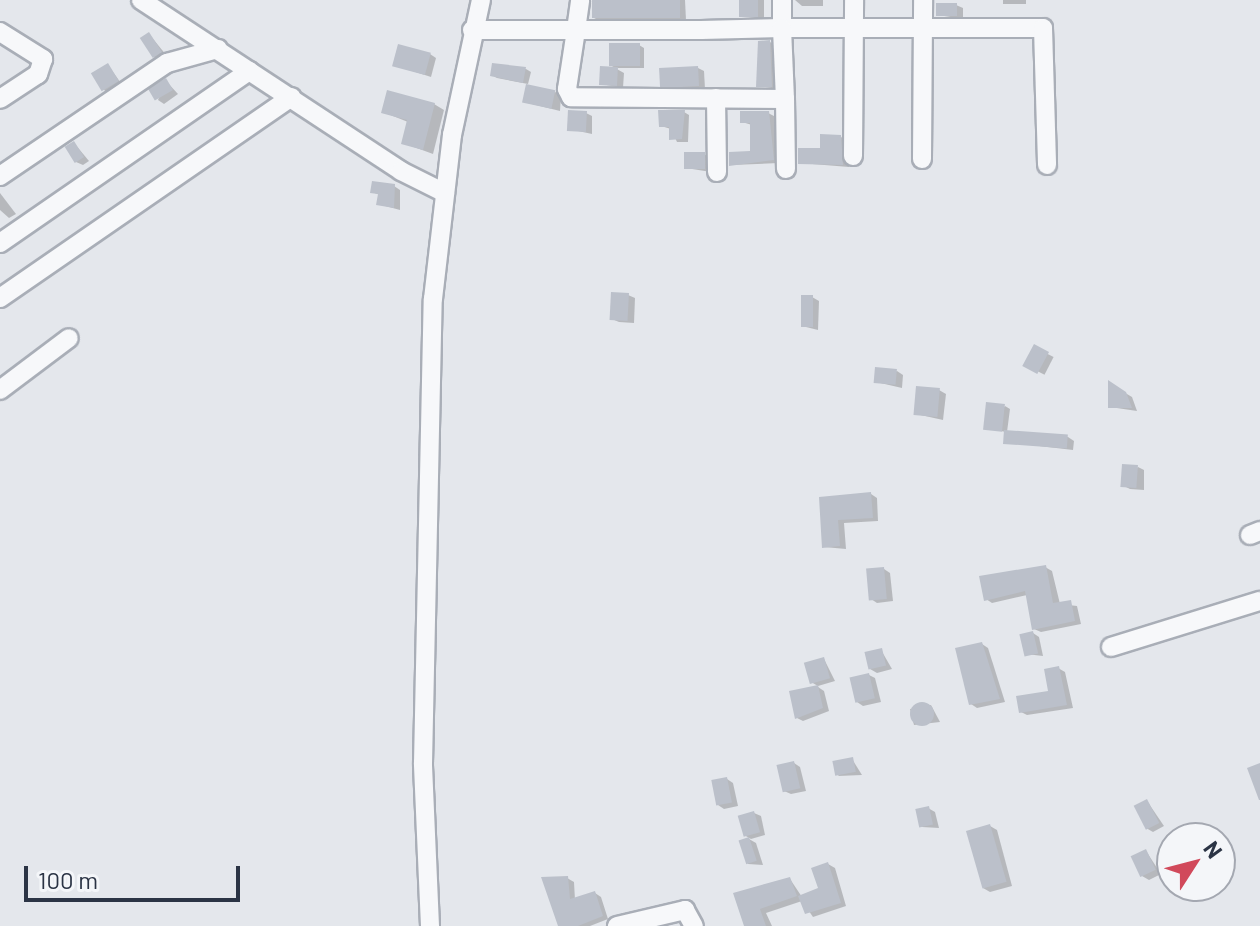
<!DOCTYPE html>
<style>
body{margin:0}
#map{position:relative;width:1260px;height:926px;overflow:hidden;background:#e4e7ec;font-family:Barlow,sans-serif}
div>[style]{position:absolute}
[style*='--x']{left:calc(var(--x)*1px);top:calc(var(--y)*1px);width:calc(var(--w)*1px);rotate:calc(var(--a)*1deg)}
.shadow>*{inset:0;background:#0003;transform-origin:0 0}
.building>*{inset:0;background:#bbc0ca;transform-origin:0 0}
.round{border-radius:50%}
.roads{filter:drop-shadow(2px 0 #a9aeb7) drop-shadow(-2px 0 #a9aeb7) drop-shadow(0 2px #a9aeb7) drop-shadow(0 -2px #a9aeb7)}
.minor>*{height:18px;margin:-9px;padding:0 9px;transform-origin:9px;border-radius:9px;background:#f7f8fa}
span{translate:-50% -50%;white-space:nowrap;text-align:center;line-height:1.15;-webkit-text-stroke:6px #f4f6f9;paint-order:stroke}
.north{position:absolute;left:1156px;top:822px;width:80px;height:80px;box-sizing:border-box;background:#f4f6f9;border:2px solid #a4a8b1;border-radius:50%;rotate:54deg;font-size:22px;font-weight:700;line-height:32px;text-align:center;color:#2b3445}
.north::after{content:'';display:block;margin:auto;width:28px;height:36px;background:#d1495b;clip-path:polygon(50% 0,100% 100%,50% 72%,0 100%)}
.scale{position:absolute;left:24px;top:866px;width:216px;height:36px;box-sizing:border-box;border:4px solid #2b3445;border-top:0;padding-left:10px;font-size:24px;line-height:28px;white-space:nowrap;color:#2b3445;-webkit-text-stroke:6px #f4f6f9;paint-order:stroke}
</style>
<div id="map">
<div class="shadow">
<div style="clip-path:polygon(592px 0,685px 0,686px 20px,598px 20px,592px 17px)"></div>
<div style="clip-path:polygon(741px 0,764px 0,764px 19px,741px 16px)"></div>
<div style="clip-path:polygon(823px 0,823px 6px,802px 6px,795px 0)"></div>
<div style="left:1003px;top:0;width:23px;height:4px"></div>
<div style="clip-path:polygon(956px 5px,963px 8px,963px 19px,938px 15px)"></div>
<div style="clip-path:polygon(149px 34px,167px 56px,161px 60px,154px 57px)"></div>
<div style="clip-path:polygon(770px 42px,776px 46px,778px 89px,758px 86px)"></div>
<div style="clip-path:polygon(639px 45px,644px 48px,644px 68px,615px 68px,624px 73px,623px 88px,601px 84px,617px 69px,610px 65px)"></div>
<div style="clip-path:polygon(430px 54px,436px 58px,431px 77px,394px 65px)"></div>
<div style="clip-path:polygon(108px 65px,123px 86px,110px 94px,104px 90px)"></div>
<div style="clip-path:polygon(494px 65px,526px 69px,531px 72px,528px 84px,497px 78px,492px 75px)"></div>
<div style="clip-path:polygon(698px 68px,704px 71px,705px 89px,661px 85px)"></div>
<div style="clip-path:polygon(166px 81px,178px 94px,164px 104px,158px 100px)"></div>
<div style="clip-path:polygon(555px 92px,561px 95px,560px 111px,524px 102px)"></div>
<div style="clip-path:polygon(434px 104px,444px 110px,433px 154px,403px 143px,408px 122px,383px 112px)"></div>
<div style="clip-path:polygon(684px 112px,689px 115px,688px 142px,677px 142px,671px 129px,661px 126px)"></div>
<div style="clip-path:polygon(586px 113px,592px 116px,592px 134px,569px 129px)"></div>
<div style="clip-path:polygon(768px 113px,774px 116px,779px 163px,731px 165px,752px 153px,752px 125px,742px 122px)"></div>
<div style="clip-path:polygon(841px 137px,847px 141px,849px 167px,800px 163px)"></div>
<div style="clip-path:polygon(74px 143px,89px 161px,83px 165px,76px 162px)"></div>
<div style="clip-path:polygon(704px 154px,711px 158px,711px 172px,686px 168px)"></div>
<div style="clip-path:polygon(394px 186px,400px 190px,400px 210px,378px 204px,380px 195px,372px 192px)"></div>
<div style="clip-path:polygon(0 193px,16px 214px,9px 218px,0 210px)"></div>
<div style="clip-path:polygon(628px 295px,635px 298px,634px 323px,619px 322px,612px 319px)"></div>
<div style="clip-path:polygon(812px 297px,819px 301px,818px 330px,802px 326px)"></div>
<div style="left:1034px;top:347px;width:22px;height:20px;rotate:27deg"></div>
<div style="clip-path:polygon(897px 371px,903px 375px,902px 388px,876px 382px)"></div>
<div style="clip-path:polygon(1110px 384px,1132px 397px,1137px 411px,1110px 407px)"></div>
<div style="clip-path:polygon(939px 390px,946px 394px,943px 420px,916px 414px)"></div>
<div style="clip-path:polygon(1005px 406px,1010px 409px,1007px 432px,1068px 437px,1074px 441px,1073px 450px,1006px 442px,1006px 432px,986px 428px)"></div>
<div style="clip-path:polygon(1138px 467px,1144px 470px,1144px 490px,1130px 489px,1124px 486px)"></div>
<div style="clip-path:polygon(871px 494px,877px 498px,878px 521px,844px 523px,846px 549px,824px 547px,821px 499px)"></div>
<div style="clip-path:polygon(1045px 567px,1052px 571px,1060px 604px,1077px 606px,1081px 624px,1041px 632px,1034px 629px,1027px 595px,992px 603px,986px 599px)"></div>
<div style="clip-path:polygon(884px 569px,890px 573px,893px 601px,877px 603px,871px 599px)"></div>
<div style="clip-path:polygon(1033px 633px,1039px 637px,1043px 656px,1026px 654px)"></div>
<div style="clip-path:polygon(982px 644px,988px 648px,1005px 702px,977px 708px,971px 704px)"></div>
<div style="clip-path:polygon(881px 650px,892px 669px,877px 673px,870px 669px)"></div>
<div style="clip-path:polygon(824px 659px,835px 681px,818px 686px,811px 682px)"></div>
<div style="clip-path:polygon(1058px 668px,1065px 672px,1073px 708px,1027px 715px,1021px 712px,1051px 692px)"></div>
<div style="clip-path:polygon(869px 675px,875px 678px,881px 702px,863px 706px,857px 702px)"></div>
<div style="clip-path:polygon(818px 687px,824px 691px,829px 711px,803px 721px,797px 718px)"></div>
<div style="clip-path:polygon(931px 705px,940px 722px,914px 725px,910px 709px)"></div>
<div style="clip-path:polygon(852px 759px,862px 775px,838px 776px)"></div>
<div style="clip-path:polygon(794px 763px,800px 767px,806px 791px,791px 794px,784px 791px)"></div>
<div style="clip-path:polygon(727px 779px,733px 783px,738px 806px,724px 809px,718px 805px)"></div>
<div style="clip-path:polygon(1147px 801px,1164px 826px,1153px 832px,1146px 828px)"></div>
<div style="clip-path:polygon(928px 808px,935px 812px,939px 828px,922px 827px)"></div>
<div style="clip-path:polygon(754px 813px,761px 816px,765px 835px,751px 839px,744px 835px)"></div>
<div style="clip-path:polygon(990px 826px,997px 830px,1012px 886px,990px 892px,983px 888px)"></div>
<div style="clip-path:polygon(749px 839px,756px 843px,763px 865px,748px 864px)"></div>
<div style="clip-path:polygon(1146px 851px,1161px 874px,1149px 880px,1142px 876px)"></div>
<div style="clip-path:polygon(828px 864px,835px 868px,846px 906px,813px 917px,802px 901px,766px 913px,772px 926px,746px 926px,735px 894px,790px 879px,802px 897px,821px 890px)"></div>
<div style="clip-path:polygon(567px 878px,574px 882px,575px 900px,595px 893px,601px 897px,608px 919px,590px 926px,560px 926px)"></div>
</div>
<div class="building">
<div style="left:592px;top:0;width:88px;height:18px"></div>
<div style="left:739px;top:0;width:19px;height:17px"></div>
<div style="left:936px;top:3px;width:21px;height:13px"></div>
<div style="left:149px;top:32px;width:24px;height:11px;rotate:57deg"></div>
<div style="clip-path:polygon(770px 40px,772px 87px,756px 87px,758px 41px)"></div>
<div style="left:609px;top:43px;width:31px;height:23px"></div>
<div style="left:398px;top:44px;width:34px;height:23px;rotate:15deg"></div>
<div style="left:108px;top:63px;width:21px;height:20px;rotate:59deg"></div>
<div style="clip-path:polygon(492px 63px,526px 67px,523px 83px,490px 76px)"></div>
<div style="left:600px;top:66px;width:18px;height:19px;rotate:3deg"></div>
<div style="left:698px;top:66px;width:20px;height:39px;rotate:87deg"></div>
<div style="left:166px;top:78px;width:14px;height:21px;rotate:60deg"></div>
<div style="left:526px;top:84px;width:30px;height:19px;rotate:12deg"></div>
<div style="clip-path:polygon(387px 90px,435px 103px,423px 150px,401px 144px,407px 120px,381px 113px)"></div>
<div style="left:568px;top:110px;width:19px;height:21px;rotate:3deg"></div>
<div style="clip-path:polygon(658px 110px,685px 110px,682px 139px,669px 140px,669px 127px,659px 127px)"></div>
<div style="clip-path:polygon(740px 111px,769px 111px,774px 160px,729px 166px,729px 152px,750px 151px,750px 123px,740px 123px)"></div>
<div style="clip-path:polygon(820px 134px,841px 135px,843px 165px,798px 164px,798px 148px,820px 148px)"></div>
<div style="left:74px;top:141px;width:19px;height:11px;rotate:58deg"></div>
<div style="left:684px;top:152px;width:21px;height:17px"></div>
<div style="clip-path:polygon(372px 181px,395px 184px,394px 208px,376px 205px,378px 194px,370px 193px)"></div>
<div style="left:611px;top:292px;width:18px;height:28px;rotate:3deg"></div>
<div style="left:801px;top:295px;width:12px;height:32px"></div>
<div style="left:1034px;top:344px;width:17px;height:25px;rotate:28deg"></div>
<div style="left:875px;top:367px;width:22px;height:16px;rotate:5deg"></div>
<div style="clip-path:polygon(1108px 380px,1126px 392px,1132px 408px,1108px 408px)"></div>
<div style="left:916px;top:386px;width:24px;height:29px;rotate:5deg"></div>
<div style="left:986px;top:402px;width:19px;height:28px;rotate:6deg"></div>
<div style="left:1004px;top:430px;width:64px;height:14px;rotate:4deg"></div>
<div style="left:1122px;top:464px;width:16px;height:23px;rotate:4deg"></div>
<div style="clip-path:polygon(871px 492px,873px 518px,838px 520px,840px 546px,822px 548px,819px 497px)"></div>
<div style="clip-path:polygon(1046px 565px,1053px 603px,1071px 600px,1075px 621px,1032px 630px,1025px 591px,984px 601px,979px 576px)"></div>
<div style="left:884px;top:567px;width:32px;height:18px;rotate:85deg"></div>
<div style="left:1033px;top:631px;width:23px;height:14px;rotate:77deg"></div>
<div style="clip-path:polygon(982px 642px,1000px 699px,969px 705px,955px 648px)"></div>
<div style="left:882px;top:648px;width:18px;height:18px;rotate:77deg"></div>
<div style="left:824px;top:657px;width:22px;height:21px;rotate:74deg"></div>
<div style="clip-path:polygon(1059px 666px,1067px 705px,1019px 713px,1016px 696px,1048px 691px,1044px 669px)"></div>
<div style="left:869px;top:673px;width:26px;height:20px;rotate:77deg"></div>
<div style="clip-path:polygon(818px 685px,823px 708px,795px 719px,789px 691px)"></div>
<div class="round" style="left:910px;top:702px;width:24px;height:24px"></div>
<div style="left:853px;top:757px;width:15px;height:21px;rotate:79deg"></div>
<div style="left:794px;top:761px;width:28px;height:18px;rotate:77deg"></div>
<div style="clip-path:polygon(1260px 763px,1260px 800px,1259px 800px,1247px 768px)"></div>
<div style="left:727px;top:777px;width:26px;height:16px;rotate:79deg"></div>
<div style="left:1147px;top:799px;width:27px;height:15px;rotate:63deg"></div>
<div style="left:929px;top:806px;width:19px;height:14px;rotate:78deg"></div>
<div style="left:754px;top:811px;width:22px;height:17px;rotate:74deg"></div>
<div style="left:990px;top:824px;width:60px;height:25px;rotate:74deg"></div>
<div style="left:749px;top:837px;width:25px;height:11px;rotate:72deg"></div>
<div style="left:1146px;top:849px;width:23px;height:17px;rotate:65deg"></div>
<div style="clip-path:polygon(828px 862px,841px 903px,805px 914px,798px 896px,818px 888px,811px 868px)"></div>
<div style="clip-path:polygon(568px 876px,570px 899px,595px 891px,603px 916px,578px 926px,558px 926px,541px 877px)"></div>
<div style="clip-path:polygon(790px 877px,797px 896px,760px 909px,766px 926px,744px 926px,733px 893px)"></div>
</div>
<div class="roads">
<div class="minor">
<div style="--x:141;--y:0;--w:311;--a:33.3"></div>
<div style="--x:401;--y:171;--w:49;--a:26.6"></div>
<div style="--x:782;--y:0;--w:28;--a:90"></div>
<div style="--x:782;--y:28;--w:261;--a:0"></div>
<div style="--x:1043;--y:28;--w:137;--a:88.3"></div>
<div style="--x:472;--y:30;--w:229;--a:0"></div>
<div style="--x:701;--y:30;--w:81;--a:-1.4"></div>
<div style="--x:782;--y:28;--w:71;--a:87.6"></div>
<div style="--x:785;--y:99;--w:214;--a:-179.5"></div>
<div style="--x:571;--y:97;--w:9;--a:-117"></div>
<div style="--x:567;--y:89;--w:60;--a:-81.3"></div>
<div style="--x:576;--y:30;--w:30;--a:-82"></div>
<div style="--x:0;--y:32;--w:51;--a:32.1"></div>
<div style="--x:43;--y:59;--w:16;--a:108"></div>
<div style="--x:38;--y:74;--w:45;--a:146.7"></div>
<div style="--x:716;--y:98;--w:74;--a:89.2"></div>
<div style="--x:785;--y:99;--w:70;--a:89.2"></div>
<div style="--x:853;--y:156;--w:156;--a:-89.6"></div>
<div style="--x:922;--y:159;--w:159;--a:-89.6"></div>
<div style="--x:0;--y:176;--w:202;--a:-34.1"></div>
<div style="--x:167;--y:63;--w:53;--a:-15.4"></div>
<div style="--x:0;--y:243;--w:303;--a:-34.6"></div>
<div style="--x:0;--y:298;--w:354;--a:-34.6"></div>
<div style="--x:0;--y:390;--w:86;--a:-37"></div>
<div style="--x:1250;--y:535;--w:11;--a:-22"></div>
<div style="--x:1111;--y:647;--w:156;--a:-17.2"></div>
<div style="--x:430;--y:926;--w:163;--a:-92.5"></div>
<div style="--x:423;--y:763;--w:464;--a:-88.8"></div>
<div style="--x:433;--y:299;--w:165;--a:-83.4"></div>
<div style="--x:452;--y:135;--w:138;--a:-77.9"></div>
<div style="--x:617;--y:926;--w:70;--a:-13.2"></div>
<div style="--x:685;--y:910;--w:18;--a:61"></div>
</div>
</div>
<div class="north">N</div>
<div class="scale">100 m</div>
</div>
